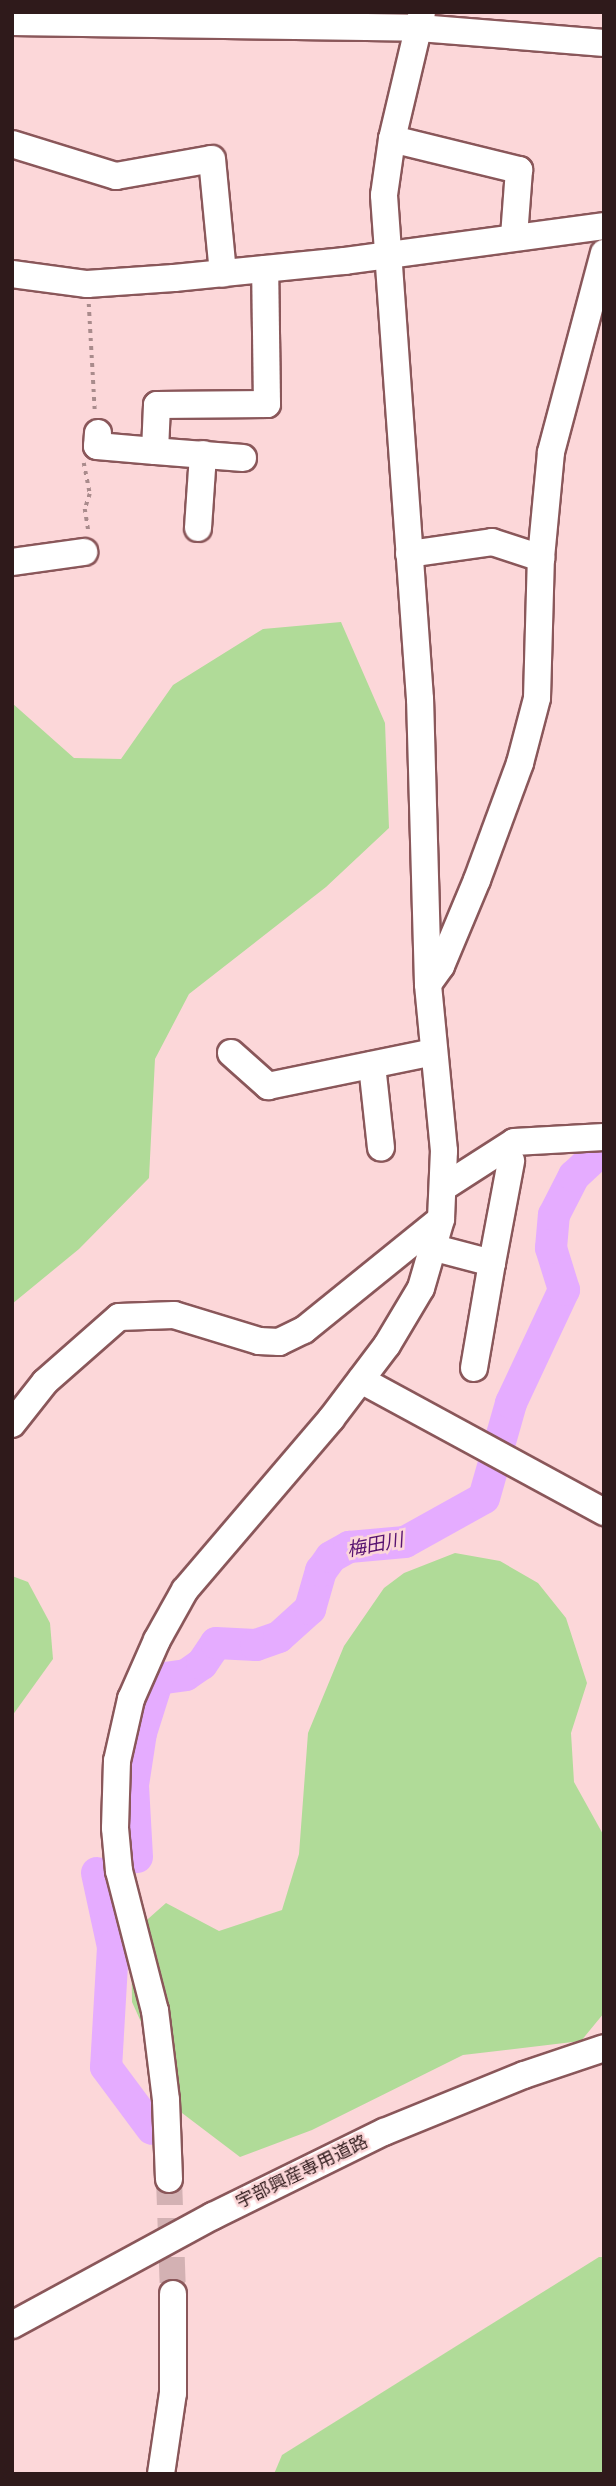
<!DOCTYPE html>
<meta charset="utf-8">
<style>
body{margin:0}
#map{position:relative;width:616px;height:2486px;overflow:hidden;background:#fcd7d9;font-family:"Roboto Condensed","Noto Sans JP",sans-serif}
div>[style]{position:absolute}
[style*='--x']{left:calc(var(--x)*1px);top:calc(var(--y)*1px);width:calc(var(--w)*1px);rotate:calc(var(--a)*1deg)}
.green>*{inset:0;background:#b0db98}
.river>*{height:32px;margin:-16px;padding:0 16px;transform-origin:16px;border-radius:16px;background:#e5acff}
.minor-tunnel>*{height:26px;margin-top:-13px;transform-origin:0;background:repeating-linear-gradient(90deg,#d3b1b3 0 26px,transparent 0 39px)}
.path>*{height:3.5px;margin-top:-1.75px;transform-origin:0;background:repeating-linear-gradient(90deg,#a98b8c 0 3.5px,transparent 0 8.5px)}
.roads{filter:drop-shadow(2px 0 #8a575a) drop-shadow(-2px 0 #8a575a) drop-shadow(0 2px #8a575a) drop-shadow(0 -2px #8a575a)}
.minor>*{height:26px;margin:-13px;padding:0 13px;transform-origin:13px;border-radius:13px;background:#fff}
span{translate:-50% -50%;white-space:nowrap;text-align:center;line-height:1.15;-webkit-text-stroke:5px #fcd7d9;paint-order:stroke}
.street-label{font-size:18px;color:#2f1a1b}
.water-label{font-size:19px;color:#581370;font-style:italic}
.frame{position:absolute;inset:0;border:14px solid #2f1a1b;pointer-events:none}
</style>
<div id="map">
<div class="green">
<div style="clip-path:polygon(341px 622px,385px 723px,389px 828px,326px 887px,189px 994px,155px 1059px,149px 1178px,79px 1249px,12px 1304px,12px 703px,74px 758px,121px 759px,173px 685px,263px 629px)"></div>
<div style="clip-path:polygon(455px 1553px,500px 1561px,538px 1583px,566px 1618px,587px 1683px,571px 1733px,574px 1782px,604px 1836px,604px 2013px,581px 2041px,463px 2055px,312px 2130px,240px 2157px,182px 2113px,132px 2002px,131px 1934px,166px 1903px,219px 1931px,282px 1910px,299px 1854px,308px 1733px,344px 1646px,384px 1588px,404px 1573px)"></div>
<div style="clip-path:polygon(12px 1576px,28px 1582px,50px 1623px,53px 1659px,12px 1716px)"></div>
<div style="clip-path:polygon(599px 2257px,604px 2257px,604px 2474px,274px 2474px,282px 2455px)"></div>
</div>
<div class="river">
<div style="--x:137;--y:1857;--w:72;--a:-93.2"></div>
<div style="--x:133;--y:1785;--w:53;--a:-81.3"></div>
<div style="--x:141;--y:1733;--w:57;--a:-72.5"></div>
<div style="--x:158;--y:1679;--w:28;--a:-8"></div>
<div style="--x:186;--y:1675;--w:19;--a:-35"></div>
<div style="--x:202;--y:1664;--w:25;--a:-56"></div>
<div style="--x:216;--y:1643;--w:40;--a:2.9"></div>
<div style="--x:256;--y:1645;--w:24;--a:-19"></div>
<div style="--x:279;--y:1637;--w:42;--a:-42.1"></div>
<div style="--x:310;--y:1609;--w:40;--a:-74"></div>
<div style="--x:321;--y:1571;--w:17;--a:-54"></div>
<div style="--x:331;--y:1557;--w:21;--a:-29"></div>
<div style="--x:349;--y:1547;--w:56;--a:-5.1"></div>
<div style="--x:405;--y:1542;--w:90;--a:-29.1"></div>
<div style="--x:484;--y:1498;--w:99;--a:-74.1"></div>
<div style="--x:511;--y:1403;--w:125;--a:-64.9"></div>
<div style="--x:564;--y:1290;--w:44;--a:-107.2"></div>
<div style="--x:551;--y:1248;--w:33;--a:-85"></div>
<div style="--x:554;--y:1215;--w:44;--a:-62.9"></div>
<div style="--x:574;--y:1176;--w:41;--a:-43"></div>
<div style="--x:97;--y:1873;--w:76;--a:77.8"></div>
<div style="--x:113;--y:1947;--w:120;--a:93.3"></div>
<div style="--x:106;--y:2067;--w:77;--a:53.4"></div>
</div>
<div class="minor-tunnel">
<div style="--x:169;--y:2179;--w:115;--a:88"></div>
</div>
<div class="path">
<div style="--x:89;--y:304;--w:108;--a:86.8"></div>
<div style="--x:84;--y:463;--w:32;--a:79"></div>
<div style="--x:90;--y:494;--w:16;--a:108"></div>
<div style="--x:85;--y:509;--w:24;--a:81"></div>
</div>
<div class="roads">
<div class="minor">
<div style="--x:12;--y:22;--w:407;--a:0.8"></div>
<div style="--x:419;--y:28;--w:186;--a:4.6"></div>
<div style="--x:392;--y:139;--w:131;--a:13.7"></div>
<div style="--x:519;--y:170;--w:67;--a:94.3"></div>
<div style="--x:12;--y:144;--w:109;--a:17.1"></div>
<div style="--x:116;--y:176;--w:97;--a:-10"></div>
<div style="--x:212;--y:159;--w:115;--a:84.5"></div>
<div style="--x:12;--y:274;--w:76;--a:7.6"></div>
<div style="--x:87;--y:284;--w:87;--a:-3.9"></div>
<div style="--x:174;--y:278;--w:172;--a:-5.7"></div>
<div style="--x:345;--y:261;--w:261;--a:-7.7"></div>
<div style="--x:98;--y:433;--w:13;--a:94"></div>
<div style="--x:97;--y:446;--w:58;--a:4.9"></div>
<div style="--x:243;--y:458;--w:88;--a:-175.5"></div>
<div style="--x:155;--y:451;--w:46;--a:-87.5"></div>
<div style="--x:157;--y:405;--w:110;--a:-0.5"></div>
<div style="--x:267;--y:404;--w:135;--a:-90.8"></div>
<div style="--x:198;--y:528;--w:74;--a:-86.1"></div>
<div style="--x:409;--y:554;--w:84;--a:-8.2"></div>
<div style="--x:492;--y:542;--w:52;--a:18.1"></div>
<div style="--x:12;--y:562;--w:73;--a:-7.9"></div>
<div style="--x:428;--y:984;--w:22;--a:-54"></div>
<div style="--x:441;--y:966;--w:93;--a:-67.3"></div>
<div style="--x:477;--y:880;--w:125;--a:-69.8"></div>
<div style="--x:520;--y:763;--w:67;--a:-75.3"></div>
<div style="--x:537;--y:698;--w:140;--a:-88.4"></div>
<div style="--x:541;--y:558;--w:106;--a:-84.6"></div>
<div style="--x:551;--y:452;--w:206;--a:-75.1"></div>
<div style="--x:231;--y:1053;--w:50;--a:41.7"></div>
<div style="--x:268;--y:1086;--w:168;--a:-11.6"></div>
<div style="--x:372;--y:1065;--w:83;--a:83.8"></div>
<div style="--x:444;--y:1187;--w:83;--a:-32.7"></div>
<div style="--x:514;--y:1142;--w:90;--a:-3.2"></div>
<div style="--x:435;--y:1248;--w:59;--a:14.7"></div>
<div style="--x:492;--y:1263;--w:104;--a:-79.4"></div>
<div style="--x:474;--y:1368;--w:107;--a:-80.3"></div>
<div style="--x:361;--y:1380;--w:277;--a:28.5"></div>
<div style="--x:12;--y:1424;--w:53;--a:-51.8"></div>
<div style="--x:45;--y:1382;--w:98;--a:-41.3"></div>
<div style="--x:119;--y:1317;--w:55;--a:-2.1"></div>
<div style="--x:174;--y:1315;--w:89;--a:17"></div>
<div style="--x:259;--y:1341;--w:20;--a:3"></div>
<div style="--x:279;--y:1342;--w:28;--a:-26"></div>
<div style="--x:304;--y:1330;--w:176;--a:-39"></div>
<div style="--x:169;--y:2179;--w:79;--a:-92.2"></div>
<div style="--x:166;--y:2100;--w:90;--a:-97"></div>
<div style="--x:155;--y:2011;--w:145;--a:-104.4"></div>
<div style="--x:119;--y:1871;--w:43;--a:-95.3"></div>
<div style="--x:115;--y:1828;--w:67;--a:-88.3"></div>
<div style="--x:117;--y:1761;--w:64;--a:-77.3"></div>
<div style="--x:131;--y:1699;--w:64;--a:-66.2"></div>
<div style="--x:157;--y:1640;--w:57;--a:-60.8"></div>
<div style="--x:185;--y:1590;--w:225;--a:-49.5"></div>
<div style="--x:331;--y:1419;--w:93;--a:-52.9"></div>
<div style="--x:387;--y:1345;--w:66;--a:-59.2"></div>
<div style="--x:421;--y:1288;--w:72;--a:-73.8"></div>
<div style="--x:441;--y:1219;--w:68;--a:-87.5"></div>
<div style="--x:444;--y:1151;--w:168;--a:-95.5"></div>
<div style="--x:428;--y:984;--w:285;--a:-91.6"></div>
<div style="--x:420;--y:699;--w:505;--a:-94.09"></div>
<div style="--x:384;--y:195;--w:57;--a:-81.9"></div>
<div style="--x:392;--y:139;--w:130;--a:-76.7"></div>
<div style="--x:12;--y:2325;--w:229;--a:-28.5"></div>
<div style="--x:213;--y:2216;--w:191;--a:-26.2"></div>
<div style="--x:384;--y:2132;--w:151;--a:-22.2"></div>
<div style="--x:524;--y:2075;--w:84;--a:-18.6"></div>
<div style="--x:161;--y:2474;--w:82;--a:-81.6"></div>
<div style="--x:173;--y:2393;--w:99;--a:-90"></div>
</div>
</div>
<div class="street-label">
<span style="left:302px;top:2172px;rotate:-26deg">宇部興産専用道路</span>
</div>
<div class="water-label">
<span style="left:375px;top:1545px;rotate:-11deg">梅田川</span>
</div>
<div class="frame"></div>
</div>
